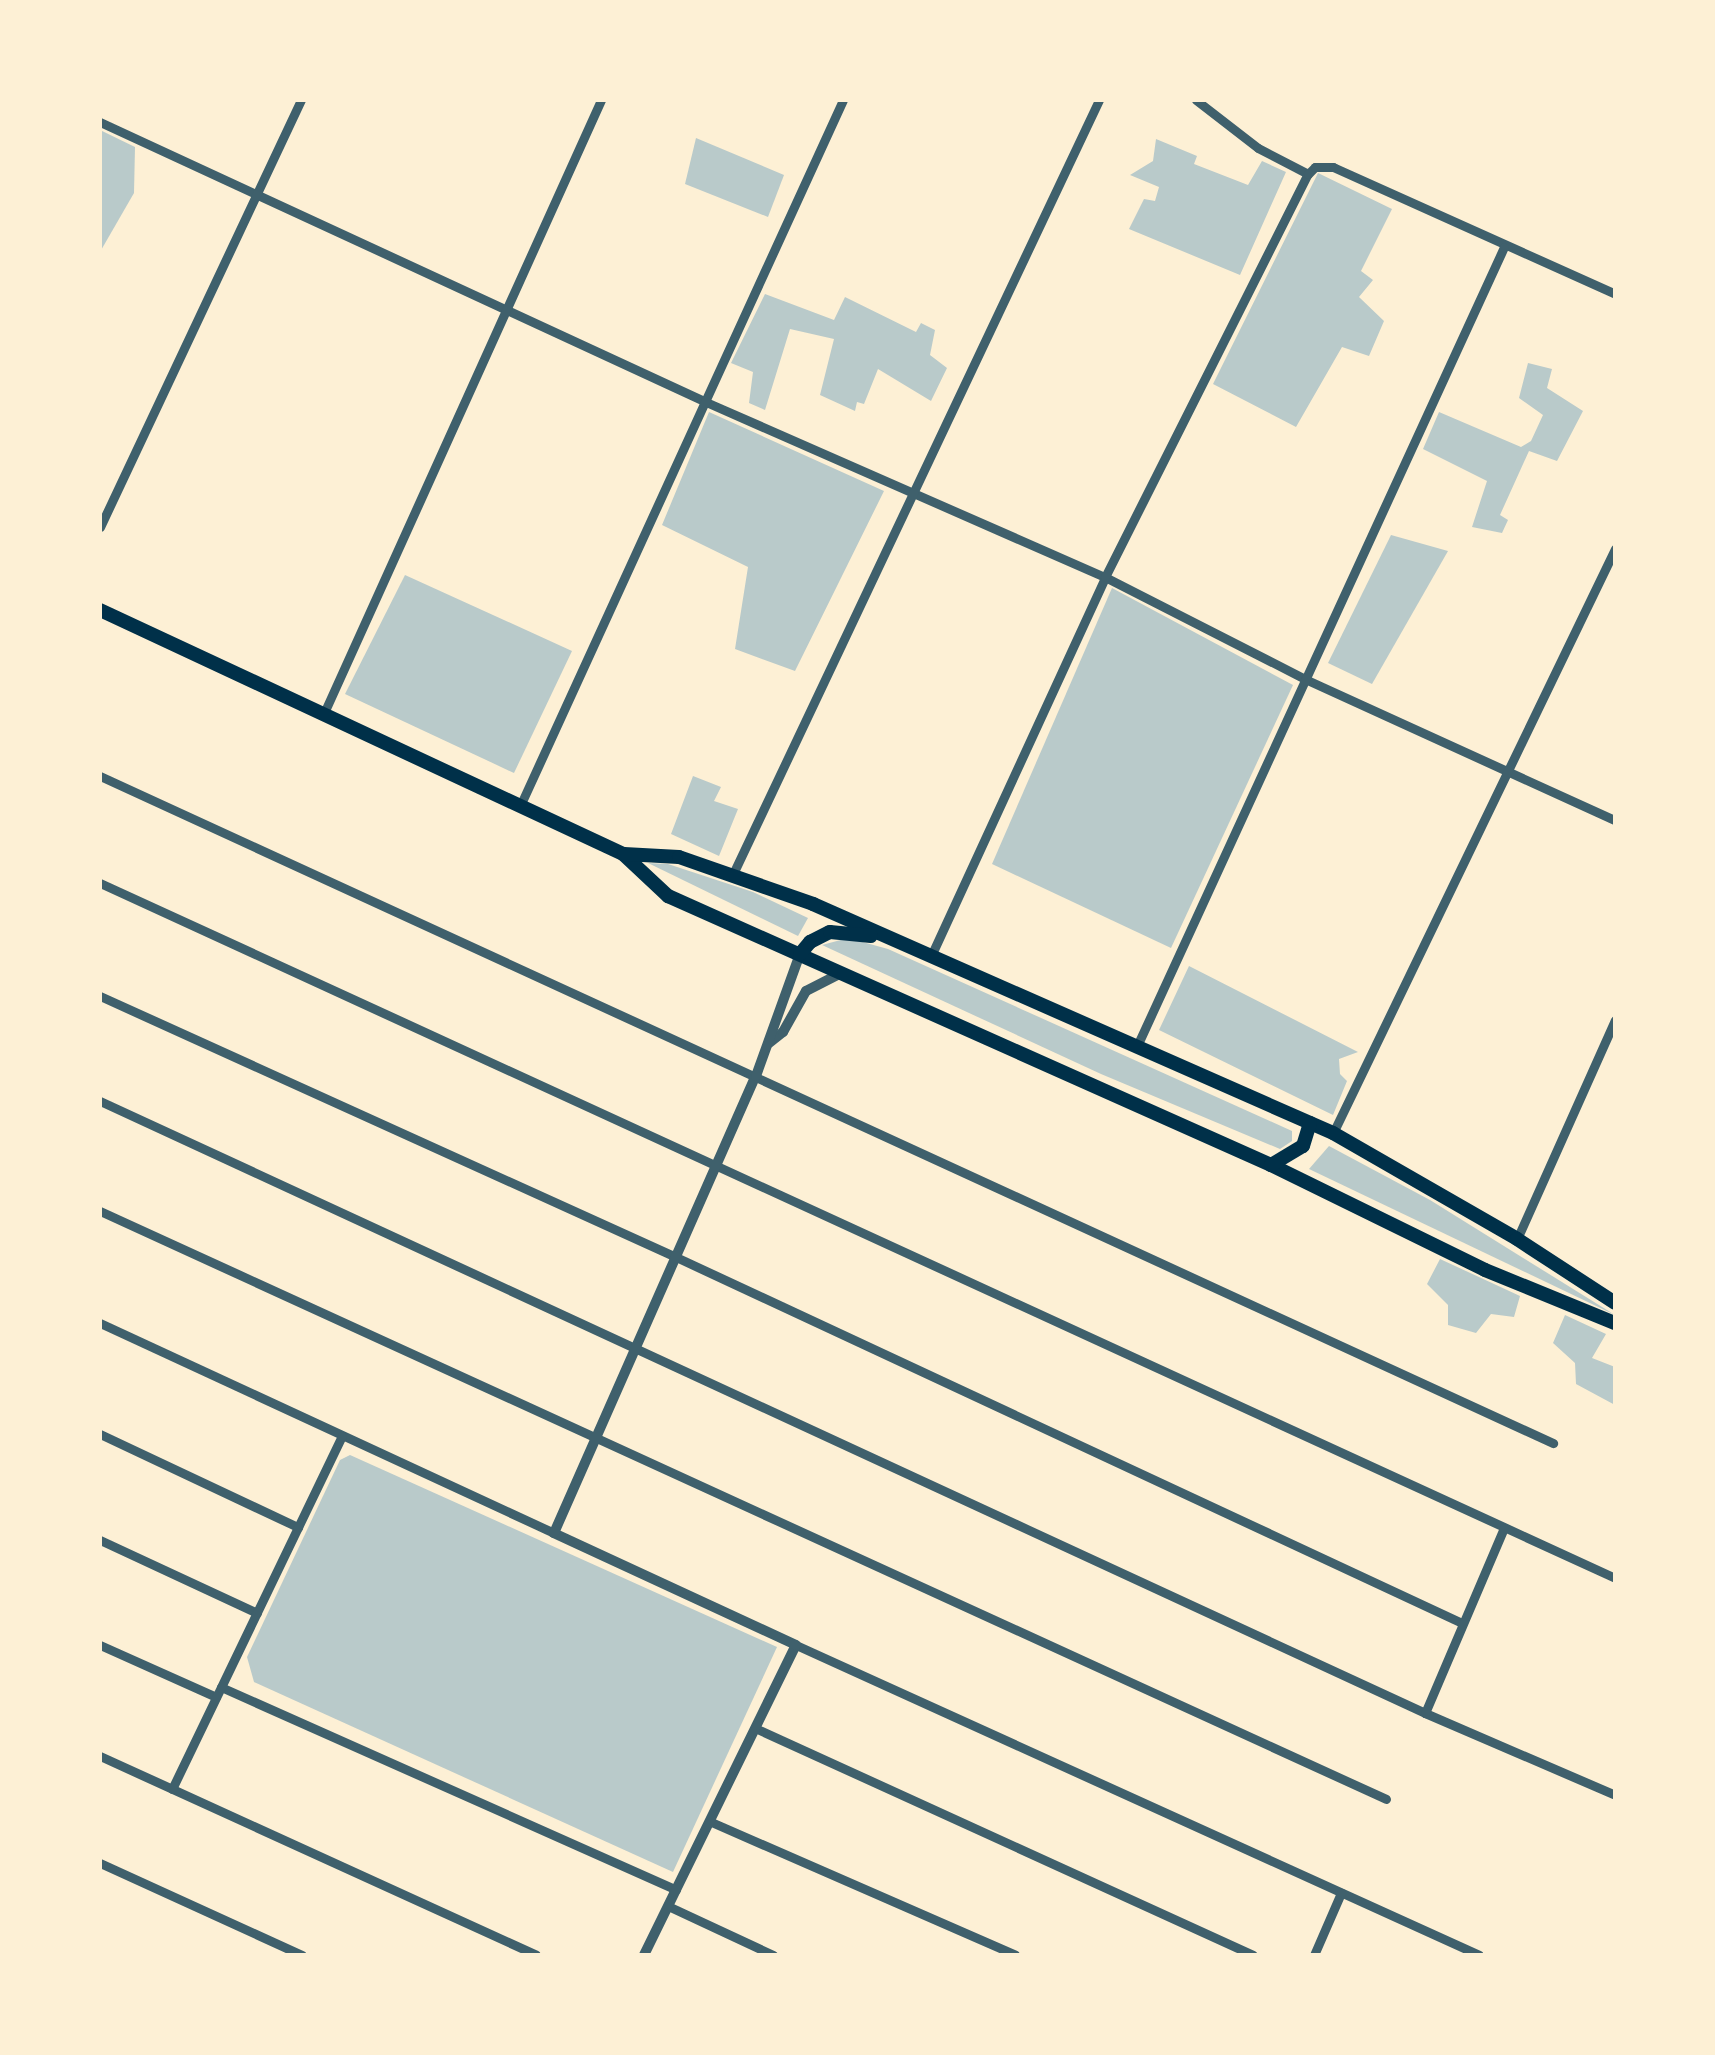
<!DOCTYPE html>
<style>
body{margin:0}
#map{position:relative;width:1715px;height:2055px;overflow:hidden;background:#fdf0d5;font-family:"Asap Condensed",sans-serif}
div>[style]{position:absolute}
[style*='--x']{left:calc(var(--x)*1px);top:calc(var(--y)*1px);width:calc(var(--w)*1px);rotate:calc(var(--a)*1deg)}
.green>*{inset:0;background:#b9caca}
.minor>*{height:9px;margin:-4.5px;padding:0 4.5px;transform-origin:4.5px;border-radius:4.5px;background:#3f606c}
.tertiary>*{height:10px;margin:-5px;padding:0 5px;transform-origin:5px;border-radius:5px;background:#3f606c}
.primary>*{height:14px;margin:-7px;padding:0 7px;transform-origin:7px;border-radius:7px;background:#003049}
span{translate:-50% -50%;white-space:nowrap;text-align:center;line-height:1.15;-webkit-text-stroke:8px #fdf0d5;paint-order:stroke}
.frame{position:absolute;inset:0;border:102px solid #fdf0d5;pointer-events:none}
</style>
<div id="map">
<div class="green">
<div style="clip-path:polygon(100px 130px,135px 147px,134px 193px,100px 252px)"></div>
<div style="clip-path:polygon(696px 138px,784px 175px,768px 217px,685px 184px)"></div>
<div style="clip-path:polygon(1156px 139px,1197px 156px,1194px 164px,1248px 185px,1262px 161px,1286px 172px,1240px 275px,1129px 229px,1144px 199px,1155px 201px,1159px 187px,1130px 175px,1153px 161px)"></div>
<div style="clip-path:polygon(1318px 173px,1392px 209px,1361px 271px,1373px 280px,1359px 297px,1384px 321px,1369px 356px,1342px 347px,1296px 427px,1213px 384px)"></div>
<div style="clip-path:polygon(765px 294px,834px 320px,845px 297px,916px 332px,921px 323px,935px 330px,930px 355px,947px 368px,931px 401px,878px 369px,864px 404px,857px 402px,855px 411px,820px 395px,834px 339px,790px 329px,765px 410px,749px 403px,753px 372px,731px 363px)"></div>
<div style="clip-path:polygon(1528px 363px,1552px 369px,1547px 388px,1583px 411px,1557px 461px,1529px 451px,1500px 515px,1508px 520px,1502px 533px,1472px 527px,1487px 481px,1423px 449px,1439px 412px,1521px 447px,1531px 441px,1543px 415px,1519px 398px)"></div>
<div style="clip-path:polygon(709px 412px,884px 491px,795px 671px,735px 649px,748px 567px,662px 525px)"></div>
<div style="clip-path:polygon(1391px 535px,1448px 551px,1372px 684px,1328px 663px)"></div>
<div style="clip-path:polygon(405px 575px,572px 651px,514px 773px,345px 694px)"></div>
<div style="clip-path:polygon(1112px 588px,1293px 685px,1171px 948px,992px 864px)"></div>
<div style="clip-path:polygon(693px 776px,721px 787px,714px 801px,738px 809px,719px 856px,671px 834px)"></div>
<div style="clip-path:polygon(648px 863px,668px 864px,753px 892px,808px 918px,798px 936px)"></div>
<div style="clip-path:polygon(848px 938px,888px 949px,1292px 1131px,1292px 1141px,1280px 1149px,1101px 1074px,822px 945px)"></div>
<div style="clip-path:polygon(1189px 966px,1358px 1052px,1339px 1059px,1340px 1074px,1347px 1081px,1333px 1115px,1159px 1030px)"></div>
<div style="clip-path:polygon(1329px 1146px,1430px 1200px,1615px 1315px,1309px 1169px)"></div>
<div style="clip-path:polygon(1440px 1259px,1520px 1296px,1514px 1317px,1491px 1314px,1476px 1333px,1448px 1325px,1448px 1305px,1427px 1284px)"></div>
<div style="clip-path:polygon(1565px 1315px,1606px 1334px,1592px 1358px,1615px 1367px,1615px 1405px,1576px 1384px,1575px 1363px,1553px 1343px)"></div>
<div style="clip-path:polygon(350px 1455px,777px 1647px,673px 1872px,254px 1682px,247px 1657px,340px 1460px)"></div>
</div>
<div class="minor">
<div style="--x:1196;--y:100;--w:78;--a:37.7"></div>
<div style="--x:1258;--y:148;--w:56;--a:27.5"></div>
<div style="--x:100;--y:122;--w:668;--a:24.8"></div>
<div style="--x:706;--y:402;--w:436;--a:23.7"></div>
<div style="--x:1105;--y:577;--w:225;--a:27"></div>
<div style="--x:1305;--y:679;--w:341;--a:24.5"></div>
<div style="--x:100;--y:527;--w:472;--a:-64.8"></div>
<div style="--x:324;--y:713;--w:673;--a:-65.68"></div>
<div style="--x:100;--y:776;--w:1599;--a:24.66"></div>
<div style="--x:520;--y:806;--w:776;--a:-65.42"></div>
<div style="--x:732;--y:876;--w:858;--a:-64.69"></div>
<div style="--x:100;--y:883;--w:1667;--a:24.64"></div>
<div style="--x:931;--y:956;--w:417;--a:-65.3"></div>
<div style="--x:1105;--y:577;--w:451;--a:-63.3"></div>
<div style="--x:1308;--y:174;--w:10;--a:-45"></div>
<div style="--x:1315;--y:167;--w:18;--a:0"></div>
<div style="--x:1333;--y:167;--w:309;--a:24.2"></div>
<div style="--x:100;--y:996;--w:632;--a:24.38"></div>
<div style="--x:676;--y:1257;--w:867;--a:24.97"></div>
<div style="--x:1137;--y:1046;--w:879;--a:-65.33"></div>
<div style="--x:100;--y:1101;--w:1460;--a:24.79"></div>
<div style="--x:1425;--y:1713;--w:207;--a:23.3"></div>
<div style="--x:1333;--y:1133;--w:649;--a:-64.23"></div>
<div style="--x:100;--y:1211;--w:1414;--a:24.57"></div>
<div style="--x:1517;--y:1239;--w:240;--a:-65.9"></div>
<div style="--x:100;--y:1323;--w:500;--a:24.82"></div>
<div style="--x:100;--y:1434;--w:219;--a:25.2"></div>
<div style="--x:100;--y:1540;--w:173;--a:24.9"></div>
<div style="--x:100;--y:1645;--w:127;--a:24.1"></div>
<div style="--x:796;--y:1645;--w:750;--a:24.41"></div>
<div style="--x:221;--y:1687;--w:498;--a:24"></div>
<div style="--x:1425;--y:1713;--w:201;--a:-66.9"></div>
<div style="--x:755;--y:1728;--w:547;--a:24.5"></div>
<div style="--x:100;--y:1756;--w:479;--a:24.5"></div>
<div style="--x:172;--y:1789;--w:392;--a:-64.3"></div>
<div style="--x:709;--y:1821;--w:334;--a:23.6"></div>
<div style="--x:100;--y:1863;--w:222;--a:24.5"></div>
<div style="--x:668;--y:1906;--w:116;--a:25"></div>
<div style="--x:1314;--y:1955;--w:68;--a:-66.5"></div>
</div>
<div class="tertiary">
<div style="--x:769;--y:1043;--w:18;--a:-38"></div>
<div style="--x:783;--y:1032;--w:47;--a:-60.7"></div>
<div style="--x:806;--y:991;--w:39;--a:-27"></div>
<div style="--x:644;--y:1955;--w:345;--a:-63.9"></div>
<div style="--x:796;--y:1645;--w:267;--a:-155.2"></div>
<div style="--x:554;--y:1533;--w:500;--a:-66.2"></div>
<div style="--x:756;--y:1076;--w:130;--a:-70.2"></div>
</div>
<div class="primary">
<div style="--x:100;--y:610;--w:577;--a:25.01"></div>
<div style="--x:623;--y:854;--w:62;--a:43"></div>
<div style="--x:668;--y:896;--w:660;--a:24.04"></div>
<div style="--x:1271;--y:1165;--w:238;--a:26.1"></div>
<div style="--x:1485;--y:1270;--w:140;--a:22.2"></div>
<div style="--x:624;--y:854;--w:55;--a:3.1"></div>
<div style="--x:679;--y:857;--w:142;--a:19.3"></div>
<div style="--x:813;--y:904;--w:568;--a:23.77"></div>
<div style="--x:1333;--y:1133;--w:212;--a:29.9"></div>
<div style="--x:1517;--y:1239;--w:117;--a:33.1"></div>
<div style="--x:800;--y:954;--w:16;--a:-50"></div>
<div style="--x:810;--y:942;--w:22;--a:-27"></div>
<div style="--x:830;--y:932;--w:41;--a:5.6"></div>
<div style="--x:1271;--y:1165;--w:37;--a:-31"></div>
<div style="--x:1303;--y:1146;--w:24;--a:-73"></div>
</div>
<div class="frame"></div>
</div>
